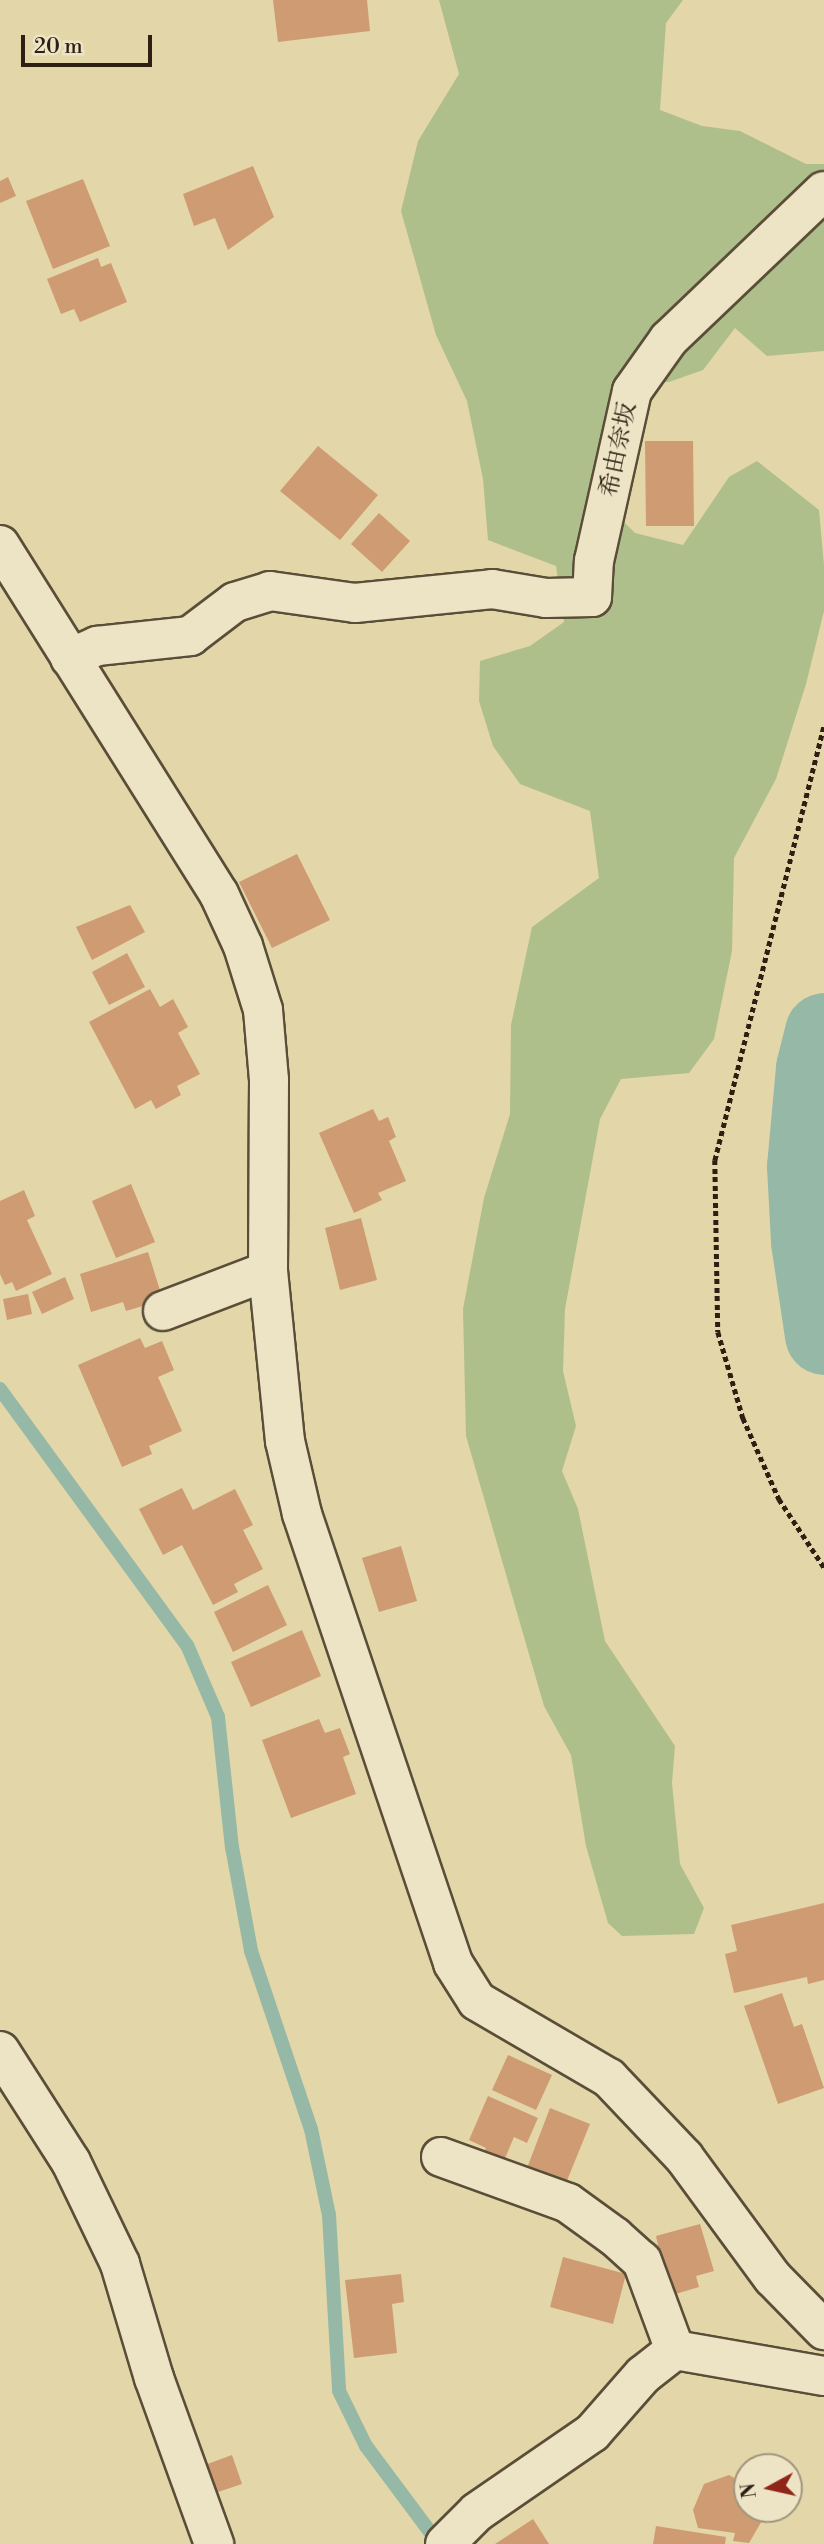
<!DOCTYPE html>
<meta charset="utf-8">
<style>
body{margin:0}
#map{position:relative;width:824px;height:2544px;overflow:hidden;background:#e3d6a8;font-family:"Libre Bodoni","Noto Serif JP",serif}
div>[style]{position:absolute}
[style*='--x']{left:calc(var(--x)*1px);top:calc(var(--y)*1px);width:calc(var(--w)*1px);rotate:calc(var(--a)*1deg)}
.green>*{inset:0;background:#afbf8b}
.stream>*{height:14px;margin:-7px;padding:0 7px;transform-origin:7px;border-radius:7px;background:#95b9a6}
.river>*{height:79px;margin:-39.5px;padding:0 39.5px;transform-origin:39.5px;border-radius:39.5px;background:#95b9a6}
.building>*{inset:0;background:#cf9b73}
.path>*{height:4.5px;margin-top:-2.25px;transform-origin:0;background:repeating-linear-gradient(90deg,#2d2013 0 5px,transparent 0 8.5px)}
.roads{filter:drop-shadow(2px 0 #5a4e38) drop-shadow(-2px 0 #5a4e38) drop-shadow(0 2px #5a4e38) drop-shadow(0 -2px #5a4e38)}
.minor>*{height:38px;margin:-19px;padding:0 19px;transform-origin:19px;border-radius:19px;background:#ede4c6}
span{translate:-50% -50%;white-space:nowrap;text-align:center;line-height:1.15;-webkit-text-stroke:5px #ede4c6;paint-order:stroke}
.street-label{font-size:24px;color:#2d2013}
.north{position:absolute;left:733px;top:2453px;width:70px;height:70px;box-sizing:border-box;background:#ede4c6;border:2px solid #a0967e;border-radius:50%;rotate:262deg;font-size:19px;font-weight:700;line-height:28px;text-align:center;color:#2d2013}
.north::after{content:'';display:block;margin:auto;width:24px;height:32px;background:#8f2418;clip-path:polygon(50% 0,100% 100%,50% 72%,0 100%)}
.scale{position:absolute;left:21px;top:35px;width:131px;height:32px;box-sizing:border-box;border:4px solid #2d2013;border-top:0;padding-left:9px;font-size:21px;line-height:24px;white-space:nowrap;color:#2d2013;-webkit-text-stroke:5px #ede4c6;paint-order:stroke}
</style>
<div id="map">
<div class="green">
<div style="clip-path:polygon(439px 0,683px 0,666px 23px,660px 110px,702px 126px,740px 131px,806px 164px,824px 164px,824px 351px,767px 356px,735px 328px,703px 370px,669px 382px,620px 381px,593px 491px,635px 533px,683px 545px,729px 477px,757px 461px,819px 510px,824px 565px,824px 611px,806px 684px,776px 779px,734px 858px,732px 951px,714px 1039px,689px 1073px,621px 1079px,600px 1119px,565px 1309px,563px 1371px,576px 1426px,562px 1471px,578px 1509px,605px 1641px,675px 1746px,672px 1783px,680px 1864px,704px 1908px,694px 1934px,622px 1936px,608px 1923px,586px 1846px,571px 1755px,544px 1706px,466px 1436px,463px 1309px,484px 1198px,510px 1114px,511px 1025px,532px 927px,599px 878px,590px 811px,520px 784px,493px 746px,479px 701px,480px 661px,530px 646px,564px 622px,556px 566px,488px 540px,483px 479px,467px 401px,436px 335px,401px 211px,418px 141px,459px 74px)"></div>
</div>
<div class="stream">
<div style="--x:0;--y:1389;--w:317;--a:53.9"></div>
<div style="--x:187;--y:1645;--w:78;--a:66.7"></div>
<div style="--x:218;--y:1717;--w:131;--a:83.9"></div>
<div style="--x:232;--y:1847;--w:106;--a:79.6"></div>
<div style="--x:251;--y:1951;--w:188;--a:71.4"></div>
<div style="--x:311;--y:2129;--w:88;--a:78.2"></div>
<div style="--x:329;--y:2215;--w:176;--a:86.7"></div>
<div style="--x:339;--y:2391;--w:61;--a:63.9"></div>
<div style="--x:366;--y:2446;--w:107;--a:53.3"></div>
</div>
<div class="river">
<div style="--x:824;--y:1032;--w:37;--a:104"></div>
<div style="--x:815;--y:1068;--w:98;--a:95.2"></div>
<div style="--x:806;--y:1166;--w:75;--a:86.9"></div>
<div style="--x:810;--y:1241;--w:95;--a:81.5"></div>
</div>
<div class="building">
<div style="clip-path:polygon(273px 0,367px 0,370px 31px,278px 42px)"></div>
<div style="clip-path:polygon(253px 166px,274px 217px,228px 250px,215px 218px,194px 226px,183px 194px)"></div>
<div style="clip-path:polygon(8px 177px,16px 196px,0 203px,0 181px)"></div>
<div style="clip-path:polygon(83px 179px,110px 246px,53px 269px,26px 201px)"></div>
<div style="clip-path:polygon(98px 258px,101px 267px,111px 263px,127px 302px,80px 322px,74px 309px,61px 314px,47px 279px)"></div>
<div style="clip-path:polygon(645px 441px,693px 441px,694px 526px,646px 526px)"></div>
<div style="clip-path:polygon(318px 446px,378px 495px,340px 540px,280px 491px)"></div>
<div style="clip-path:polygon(379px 513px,410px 541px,382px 572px,351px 544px)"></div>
<div style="clip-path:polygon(297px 854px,330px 920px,272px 948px,239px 882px)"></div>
<div style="clip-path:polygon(130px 905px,145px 932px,92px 960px,76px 927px)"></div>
<div style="clip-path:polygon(127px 953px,145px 987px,109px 1005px,92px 972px)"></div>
<div style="clip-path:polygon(150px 989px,160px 1007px,173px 999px,188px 1027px,178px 1033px,200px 1074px,177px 1086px,181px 1095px,156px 1109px,151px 1100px,135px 1109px,89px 1022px)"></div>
<div style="clip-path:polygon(373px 1109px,379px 1121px,388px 1117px,396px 1137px,389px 1141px,406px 1181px,378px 1193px,382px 1200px,354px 1213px,319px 1133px)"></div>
<div style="clip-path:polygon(131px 1184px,155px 1242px,116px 1258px,92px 1201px)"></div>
<div style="clip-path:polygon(24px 1190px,35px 1216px,27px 1220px,52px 1274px,16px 1291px,12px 1282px,5px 1285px,0 1274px,0 1201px)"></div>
<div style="clip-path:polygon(361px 1218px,377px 1280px,340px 1290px,325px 1228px)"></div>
<div style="clip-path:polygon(148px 1252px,163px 1300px,126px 1311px,123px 1302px,91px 1312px,80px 1274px)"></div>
<div style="clip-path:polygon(65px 1277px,74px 1299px,42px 1314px,32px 1292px)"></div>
<div style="clip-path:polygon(28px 1294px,32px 1314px,7px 1320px,3px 1299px)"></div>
<div style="clip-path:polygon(140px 1338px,145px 1348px,162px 1341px,174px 1370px,158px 1377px,182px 1431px,149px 1446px,152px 1454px,122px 1467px,78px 1365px)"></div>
<div style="clip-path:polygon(182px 1488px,193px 1510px,235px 1489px,253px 1525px,243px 1530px,263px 1569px,234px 1584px,238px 1592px,213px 1605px,182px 1545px,163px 1555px,139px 1509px)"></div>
<div style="clip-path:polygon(401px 1546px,417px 1601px,379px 1612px,362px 1558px)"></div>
<div style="clip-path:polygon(268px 1585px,287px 1625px,233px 1652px,214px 1612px)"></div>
<div style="clip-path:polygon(302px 1630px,321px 1676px,251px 1707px,231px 1662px)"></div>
<div style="clip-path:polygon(319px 1719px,325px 1733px,340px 1728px,350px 1754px,343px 1757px,356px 1794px,291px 1818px,262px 1740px)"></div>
<div style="clip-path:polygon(824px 1903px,824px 1980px,808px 1984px,807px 1977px,734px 1993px,725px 1954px,737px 1951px,731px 1925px)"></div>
<div style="clip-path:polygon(782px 1993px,794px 2027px,802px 2024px,824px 2088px,778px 2104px,744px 2006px)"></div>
<div style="clip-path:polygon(508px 2055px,552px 2075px,536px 2110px,492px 2090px)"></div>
<div style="clip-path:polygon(488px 2096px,538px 2118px,527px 2143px,514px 2137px,503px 2163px,483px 2154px,486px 2148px,469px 2140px)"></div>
<div style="clip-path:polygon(550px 2108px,590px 2124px,566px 2183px,527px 2168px)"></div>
<div style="clip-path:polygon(700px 2224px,714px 2271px,696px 2276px,699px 2287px,669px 2296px,656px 2236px)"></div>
<div style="clip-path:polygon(563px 2257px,626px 2274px,613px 2324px,550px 2307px)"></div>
<div style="clip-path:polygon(401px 2274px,404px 2302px,392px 2304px,397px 2353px,354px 2358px,345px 2280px)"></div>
<div style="clip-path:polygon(232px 2455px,242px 2484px,212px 2494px,202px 2466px)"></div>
<div style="clip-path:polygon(729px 2475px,747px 2485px,747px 2509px,760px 2509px,763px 2519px,749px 2543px,733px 2541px,735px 2533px,698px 2528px,693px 2510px,704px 2484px)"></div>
<div style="clip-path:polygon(533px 2519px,549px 2544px,495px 2544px)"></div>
<div style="clip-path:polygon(656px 2526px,726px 2537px,725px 2544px,653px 2544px)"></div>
</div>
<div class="path">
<div style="--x:824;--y:727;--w:447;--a:104.1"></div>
<div style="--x:715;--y:1160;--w:172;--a:89"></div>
<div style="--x:718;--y:1332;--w:90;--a:73.8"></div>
<div style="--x:743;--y:1418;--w:89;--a:66"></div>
<div style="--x:779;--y:1499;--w:82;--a:56.5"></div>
</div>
<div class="roads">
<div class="minor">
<div style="--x:0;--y:545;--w:412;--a:57.9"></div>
<div style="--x:219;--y:894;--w:57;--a:65.2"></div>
<div style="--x:243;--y:946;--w:67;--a:72.6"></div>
<div style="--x:263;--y:1010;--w:70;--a:85.1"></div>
<div style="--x:269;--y:1080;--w:191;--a:90.3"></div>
<div style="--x:268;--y:1271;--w:171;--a:84.3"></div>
<div style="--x:285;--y:1441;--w:75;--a:76.9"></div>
<div style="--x:302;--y:1514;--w:474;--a:71.4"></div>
<div style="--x:453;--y:1963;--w:45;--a:57.7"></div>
<div style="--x:477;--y:2001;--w:153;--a:30.3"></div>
<div style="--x:609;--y:2078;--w:109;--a:46.5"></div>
<div style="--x:684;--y:2157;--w:150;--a:53.7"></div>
<div style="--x:773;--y:2278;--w:73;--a:45.6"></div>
<div style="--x:70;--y:658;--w:30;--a:-24"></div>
<div style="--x:97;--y:646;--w:94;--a:-6.1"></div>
<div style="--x:190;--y:636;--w:56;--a:-37.1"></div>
<div style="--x:235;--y:602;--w:37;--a:-17"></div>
<div style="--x:270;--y:591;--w:86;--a:8"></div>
<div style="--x:355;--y:603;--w:138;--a:-5.8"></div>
<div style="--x:492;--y:589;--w:55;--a:9.5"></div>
<div style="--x:546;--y:598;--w:46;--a:-1.2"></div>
<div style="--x:592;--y:597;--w:36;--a:-87"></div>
<div style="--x:594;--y:561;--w:174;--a:-77.4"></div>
<div style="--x:632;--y:391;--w:64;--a:-54.6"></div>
<div style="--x:669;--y:339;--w:214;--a:-43.7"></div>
<div style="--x:163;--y:1311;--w:112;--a:-20.9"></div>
<div style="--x:0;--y:2051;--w:132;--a:57.4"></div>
<div style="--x:71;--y:2162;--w:113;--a:64.3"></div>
<div style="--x:120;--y:2264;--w:119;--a:73.4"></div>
<div style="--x:154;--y:2378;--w:177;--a:70.1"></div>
<div style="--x:441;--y:2157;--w:135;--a:19.9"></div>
<div style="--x:568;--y:2203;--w:58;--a:35.9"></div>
<div style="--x:615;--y:2237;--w:36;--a:42"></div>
<div style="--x:642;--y:2261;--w:95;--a:69.7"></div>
<div style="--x:445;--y:2544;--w:45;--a:-45"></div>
<div style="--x:477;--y:2512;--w:140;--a:-34.5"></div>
<div style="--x:592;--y:2433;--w:77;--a:-48.7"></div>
<div style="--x:643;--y:2375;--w:41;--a:-38"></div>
<div style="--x:675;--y:2350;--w:151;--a:9.9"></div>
</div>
</div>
<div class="street-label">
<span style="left:619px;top:450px;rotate:-78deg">希由奈坂</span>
</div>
<div class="north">N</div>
<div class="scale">20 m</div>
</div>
